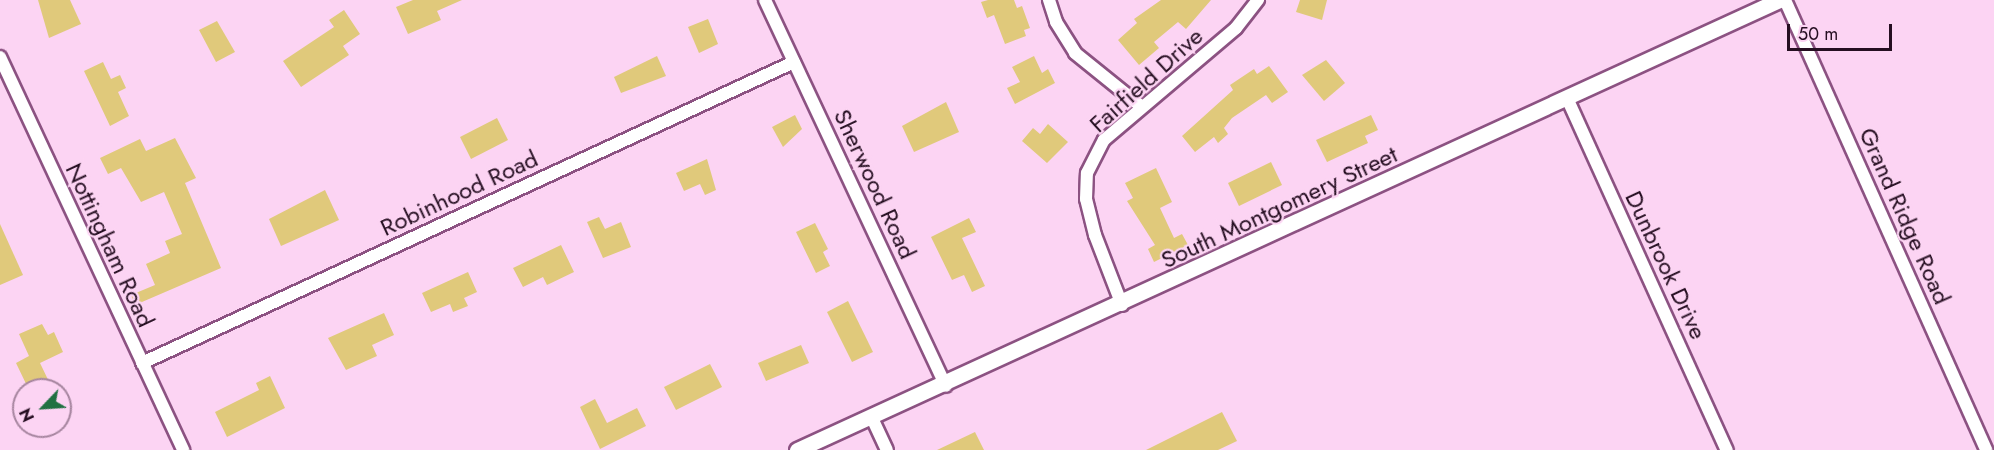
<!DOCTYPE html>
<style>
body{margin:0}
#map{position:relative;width:1994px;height:450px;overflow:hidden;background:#fcd4f3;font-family:Jost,sans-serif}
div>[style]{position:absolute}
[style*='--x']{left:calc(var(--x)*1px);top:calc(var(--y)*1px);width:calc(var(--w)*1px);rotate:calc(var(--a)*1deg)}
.building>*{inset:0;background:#e0c97b}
.roads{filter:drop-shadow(2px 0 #8c5282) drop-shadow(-2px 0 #8c5282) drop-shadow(0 2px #8c5282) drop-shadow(0 -2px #8c5282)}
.minor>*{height:12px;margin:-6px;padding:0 6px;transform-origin:6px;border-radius:6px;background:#fff}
.tertiary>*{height:15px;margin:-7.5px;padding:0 7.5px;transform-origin:7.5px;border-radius:7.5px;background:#fff}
span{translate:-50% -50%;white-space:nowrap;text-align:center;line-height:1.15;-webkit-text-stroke:4.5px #fcd4f3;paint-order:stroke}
.street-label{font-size:24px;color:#250e21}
.north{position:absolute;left:12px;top:378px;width:60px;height:60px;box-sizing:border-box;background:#fcd4f3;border:2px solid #a6859f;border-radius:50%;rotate:245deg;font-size:16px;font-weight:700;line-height:24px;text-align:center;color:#250e21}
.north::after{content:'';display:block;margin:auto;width:21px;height:27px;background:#207142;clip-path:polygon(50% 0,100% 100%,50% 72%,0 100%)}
.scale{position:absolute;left:1787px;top:24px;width:105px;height:27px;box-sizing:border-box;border:3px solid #250e21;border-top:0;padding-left:8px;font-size:18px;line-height:21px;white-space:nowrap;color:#250e21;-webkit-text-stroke:4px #fcd4f3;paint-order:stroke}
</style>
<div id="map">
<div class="building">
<div style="clip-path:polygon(38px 0,70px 0,81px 24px,49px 38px)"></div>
<div style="clip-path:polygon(413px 0,462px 0,437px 11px,441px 20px,408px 34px,396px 7px)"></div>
<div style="clip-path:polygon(988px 0,1014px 0,1017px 8px,1022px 6px,1030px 28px,1024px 30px,1026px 36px,1005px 44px,994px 15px,987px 18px,981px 2px)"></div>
<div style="clip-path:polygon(1161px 0,1211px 0,1186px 29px,1178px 22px,1154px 42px,1159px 48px,1139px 65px,1118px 40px,1137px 23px,1134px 19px)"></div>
<div style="clip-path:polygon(1300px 0,1327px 0,1322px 20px,1296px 12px)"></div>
<div style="clip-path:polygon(344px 10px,360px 34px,343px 46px,349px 55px,301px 87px,283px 61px,334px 27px,329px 20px)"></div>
<div style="clip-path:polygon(708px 19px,718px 44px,699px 53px,688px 27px)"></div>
<div style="clip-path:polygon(217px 21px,235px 52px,216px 62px,199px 30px)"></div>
<div style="clip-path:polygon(657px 56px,666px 76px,621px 93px,614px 77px)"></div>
<div style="clip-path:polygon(1034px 56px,1042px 73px,1048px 69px,1055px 83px,1015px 104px,1007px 88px,1020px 82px,1012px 67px)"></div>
<div style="clip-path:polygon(1326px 60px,1345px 83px,1324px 101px,1302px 75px)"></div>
<div style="clip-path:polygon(103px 62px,111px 79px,120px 75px,126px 88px,118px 92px,129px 116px,110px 126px,84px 71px)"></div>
<div style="clip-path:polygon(1269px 66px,1288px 92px,1272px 103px,1266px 95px,1232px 118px,1224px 128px,1228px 134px,1218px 143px,1214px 137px,1195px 152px,1182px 136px,1233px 90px,1230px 85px,1254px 69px,1257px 74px)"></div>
<div style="clip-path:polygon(946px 102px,959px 132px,914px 152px,902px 126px)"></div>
<div style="clip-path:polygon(795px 115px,802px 129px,783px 147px,772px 127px)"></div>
<div style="clip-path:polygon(1371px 115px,1378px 130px,1365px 136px,1368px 143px,1327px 162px,1316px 140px)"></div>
<div style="clip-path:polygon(497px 118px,508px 140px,471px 159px,460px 137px)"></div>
<div style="clip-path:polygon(1048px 124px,1068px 142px,1047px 163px,1022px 141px,1033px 128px,1040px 134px)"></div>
<div style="clip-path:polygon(175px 138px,196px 178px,185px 183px,221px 268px,135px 305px,131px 295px,155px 285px,146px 264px,170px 253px,165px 241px,182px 234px,164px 192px,141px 202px,121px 168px,108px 174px,100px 158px,140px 139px,146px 151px)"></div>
<div style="clip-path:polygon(707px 159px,716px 190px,705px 195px,700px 184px,684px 191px,676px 173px)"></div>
<div style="clip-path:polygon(1271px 162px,1282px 185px,1239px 206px,1228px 183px)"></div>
<div style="clip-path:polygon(1156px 168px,1172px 202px,1160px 208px,1174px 238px,1182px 234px,1188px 245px,1154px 262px,1148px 249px,1155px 245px,1127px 201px,1133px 198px,1125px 183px)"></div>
<div style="clip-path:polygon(325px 190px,339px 220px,281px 246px,269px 219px)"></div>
<div style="clip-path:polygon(599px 217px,605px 229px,621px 222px,631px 247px,603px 258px,587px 222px)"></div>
<div style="clip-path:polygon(969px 218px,976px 232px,962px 238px,985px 286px,972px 292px,964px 275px,952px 280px,931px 237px)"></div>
<div style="clip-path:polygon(815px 223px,828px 249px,823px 252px,830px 266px,816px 273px,796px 232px)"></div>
<div style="clip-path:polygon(0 224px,23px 275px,0 285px)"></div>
<div style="clip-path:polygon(561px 245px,574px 272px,547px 285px,543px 277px,523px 287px,513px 268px)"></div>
<div style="clip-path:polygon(468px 272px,477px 292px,464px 298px,468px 306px,453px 312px,450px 304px,431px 312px,422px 293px)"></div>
<div style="clip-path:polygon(848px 301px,873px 352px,852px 362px,827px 312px)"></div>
<div style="clip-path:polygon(384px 313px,394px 335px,372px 345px,377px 356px,346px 370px,328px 338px)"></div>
<div style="clip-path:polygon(42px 324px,48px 335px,54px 332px,63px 352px,40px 363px,53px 390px,29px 390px,16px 363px,29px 356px,19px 334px)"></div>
<div style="clip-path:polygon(801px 345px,809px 363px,766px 381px,758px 363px)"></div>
<div style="clip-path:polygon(710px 364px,722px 387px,676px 410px,664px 387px)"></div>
<div style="clip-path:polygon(270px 376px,285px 408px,227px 437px,215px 412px,259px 390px,256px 383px)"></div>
<div style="clip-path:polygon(595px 399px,607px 423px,637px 408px,646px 426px,600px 449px,580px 407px)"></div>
<div style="clip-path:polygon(1222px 412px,1237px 441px,1218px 450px,1146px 450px)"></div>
<div style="clip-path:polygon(975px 432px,984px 450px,937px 450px)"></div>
</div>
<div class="roads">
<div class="minor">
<div style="--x:765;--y:0;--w:426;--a:64.9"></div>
<div style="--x:1049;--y:0;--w:23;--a:72"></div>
<div style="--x:1056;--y:22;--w:36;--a:58"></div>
<div style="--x:1075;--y:53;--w:86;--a:38.9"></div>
<div style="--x:1785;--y:0;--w:493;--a:65.9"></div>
<div style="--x:0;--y:57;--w:434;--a:65"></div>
<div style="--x:1567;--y:98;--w:387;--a:65.6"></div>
<div style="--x:1122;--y:305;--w:75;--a:-111.1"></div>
<div style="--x:1095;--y:235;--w:37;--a:-104"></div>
<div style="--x:1086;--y:199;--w:26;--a:-88"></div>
<div style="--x:1087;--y:173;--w:37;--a:-63"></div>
<div style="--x:1104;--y:140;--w:173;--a:-40.3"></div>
<div style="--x:1236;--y:28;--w:36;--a:-52"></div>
<div style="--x:142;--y:363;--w:718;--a:-24.78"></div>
<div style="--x:872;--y:418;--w:35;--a:65"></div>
</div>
<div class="tertiary">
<div style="--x:797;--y:450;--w:1080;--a:-24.62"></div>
</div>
</div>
<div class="street-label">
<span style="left:1146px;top:80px;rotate:-42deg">Fairfield Drive</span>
<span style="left:875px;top:184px;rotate:65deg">Sherwood Road</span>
<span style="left:459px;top:193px;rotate:-25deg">Robinhood Road</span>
<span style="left:1279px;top:207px;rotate:-25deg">South Montgomery Street</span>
<span style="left:1905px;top:216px;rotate:66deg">Grand Ridge Road</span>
<span style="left:110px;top:245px;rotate:65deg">Nottingham Road</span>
<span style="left:1666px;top:265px;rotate:65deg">Dunbrook Drive</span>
</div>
<div class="north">N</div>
<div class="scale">50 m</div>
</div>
